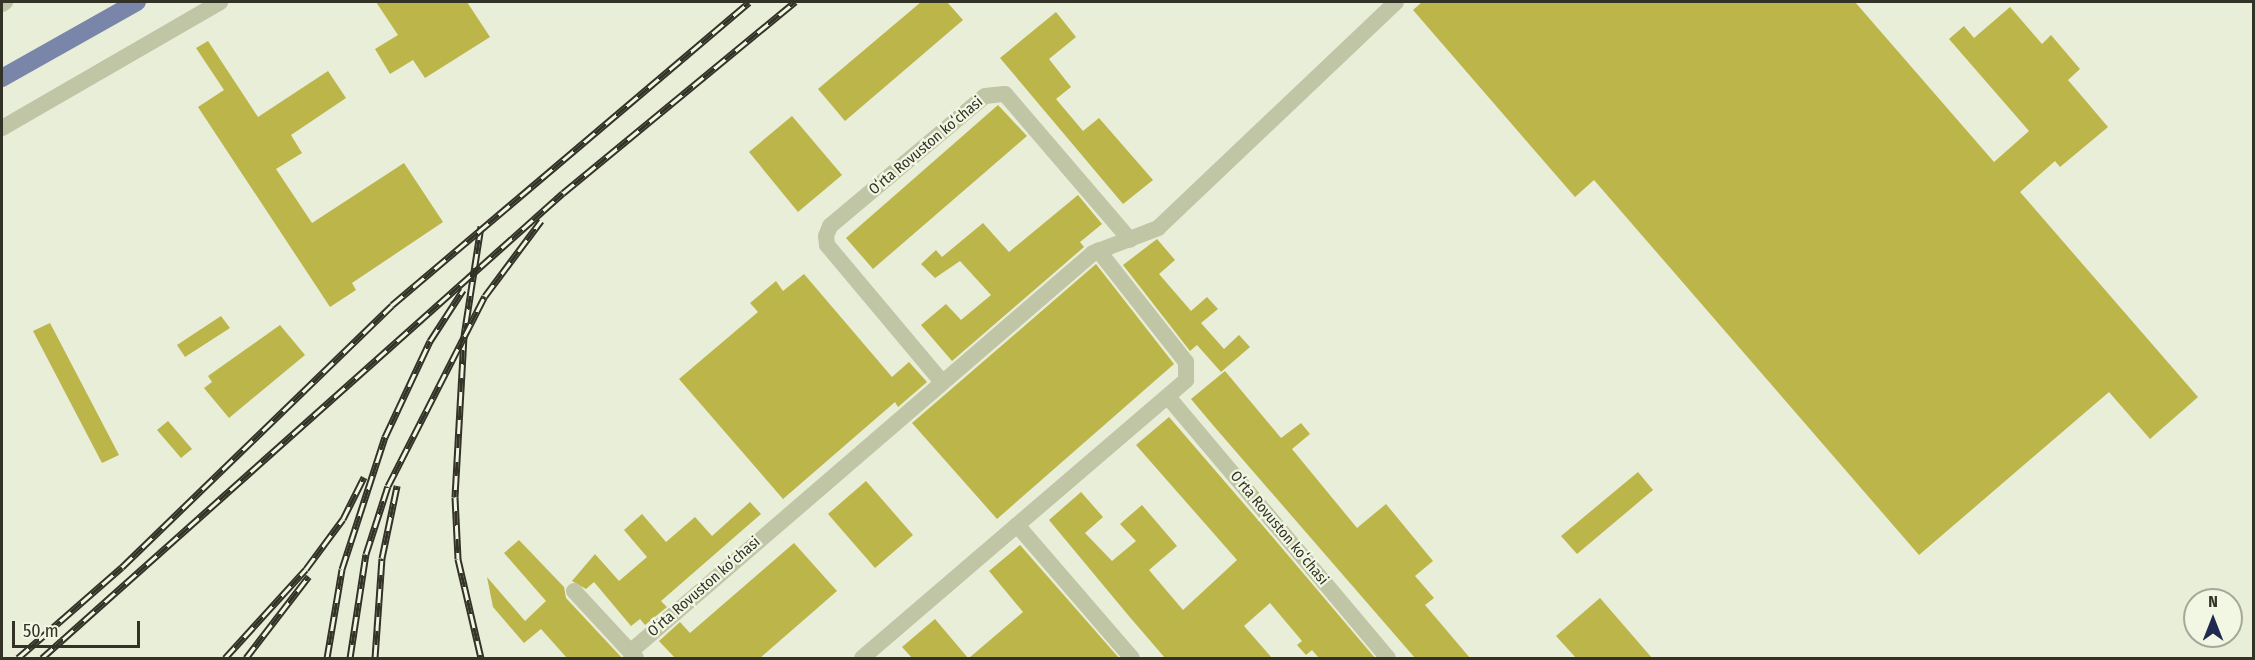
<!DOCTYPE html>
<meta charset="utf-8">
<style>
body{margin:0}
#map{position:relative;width:2255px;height:660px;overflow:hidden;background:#e9eed8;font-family:"Fira Sans Condensed",sans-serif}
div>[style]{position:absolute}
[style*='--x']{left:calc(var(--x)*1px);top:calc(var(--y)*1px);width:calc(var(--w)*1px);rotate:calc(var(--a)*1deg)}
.canal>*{height:18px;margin:-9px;padding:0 9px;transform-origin:9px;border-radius:9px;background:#7a86a9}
.building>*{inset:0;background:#bcb549}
.street>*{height:16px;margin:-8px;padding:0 8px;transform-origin:8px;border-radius:8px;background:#c0c5a5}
.rail>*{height:7px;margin-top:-3.5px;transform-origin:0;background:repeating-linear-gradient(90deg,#f2f7e4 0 14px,#323226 0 28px);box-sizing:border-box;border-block:2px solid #323226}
span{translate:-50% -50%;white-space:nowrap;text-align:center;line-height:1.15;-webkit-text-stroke:4.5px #f2f7e4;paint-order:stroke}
.street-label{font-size:15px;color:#323226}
.frame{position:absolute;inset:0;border:3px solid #323226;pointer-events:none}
.north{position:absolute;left:2183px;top:588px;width:60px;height:60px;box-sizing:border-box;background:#f2f7e4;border:2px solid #a5a898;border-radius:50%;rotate:0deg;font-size:16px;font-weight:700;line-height:24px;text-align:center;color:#323226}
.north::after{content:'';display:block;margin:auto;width:21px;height:27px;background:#1f2a50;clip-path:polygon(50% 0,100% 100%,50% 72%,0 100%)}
.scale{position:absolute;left:12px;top:621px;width:128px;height:27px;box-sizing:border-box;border:3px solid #323226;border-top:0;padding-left:8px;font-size:18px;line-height:21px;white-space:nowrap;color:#323226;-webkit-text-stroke:4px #f2f7e4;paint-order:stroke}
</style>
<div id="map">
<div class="canal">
<div style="--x:2;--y:78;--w:155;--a:-29.4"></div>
</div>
<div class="building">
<div style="clip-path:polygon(376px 2px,467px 2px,490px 37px,425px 78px,413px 60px,390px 74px,375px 49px,398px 35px)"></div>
<div style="clip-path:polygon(921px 2px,947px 2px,963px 20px,845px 121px,818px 89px)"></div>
<div style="clip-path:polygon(1422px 2px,1855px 2px,1994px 162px,2029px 131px,1949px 39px,1964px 26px,1974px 38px,2010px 7px,2042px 44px,2051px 35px,2080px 69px,2068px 80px,2108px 127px,2060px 167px,2055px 161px,2020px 192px,2198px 397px,2150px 439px,2109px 392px,1919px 555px,1594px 180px,1575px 197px,1413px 10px)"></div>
<div style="clip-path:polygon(1056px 12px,1076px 37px,1049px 59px,1071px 87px,1056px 99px,1083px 131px,1099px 118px,1153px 180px,1123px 204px,1000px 58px)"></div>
<div style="clip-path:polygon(208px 41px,258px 117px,328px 71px,346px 98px,291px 135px,302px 153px,276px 169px,312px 223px,404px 163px,443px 222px,352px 283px,356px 290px,330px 307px,198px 107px,224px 90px,196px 48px)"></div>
<div style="clip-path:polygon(998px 105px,1027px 136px,873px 269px,846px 238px)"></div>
<div style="clip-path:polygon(792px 116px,842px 175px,798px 212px,749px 152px)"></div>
<div style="clip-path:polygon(1078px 195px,1102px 224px,1080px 242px,1084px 247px,952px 361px,921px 325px,946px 304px,961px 320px,991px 295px,960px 261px,935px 278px,921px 264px,936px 250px,942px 257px,983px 223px,1009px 252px)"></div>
<div style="clip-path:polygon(1157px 239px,1175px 260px,1159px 274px,1191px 311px,1207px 297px,1218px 309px,1201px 323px,1224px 349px,1239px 335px,1250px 347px,1221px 372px,1197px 345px,1190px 351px,1123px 265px)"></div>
<div style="clip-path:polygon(1096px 264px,1174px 364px,997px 519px,912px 423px)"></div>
<div style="clip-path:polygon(804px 274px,892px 377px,909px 362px,927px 382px,898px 407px,895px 402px,783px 499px,679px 379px,758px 312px,750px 303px,776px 281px,783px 291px)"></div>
<div style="clip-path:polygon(221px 316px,230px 328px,185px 357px,177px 345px)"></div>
<div style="clip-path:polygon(50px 323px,119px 455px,102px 463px,33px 331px)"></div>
<div style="clip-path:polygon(280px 325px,305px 355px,229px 418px,204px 388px,212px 382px,208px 376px)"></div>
<div style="clip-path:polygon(1225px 371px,1281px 438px,1301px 423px,1310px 434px,1292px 449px,1357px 528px,1386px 504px,1433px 561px,1415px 576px,1434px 598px,1425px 605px,1470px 658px,1415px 658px,1212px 424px,1191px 399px)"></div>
<div style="clip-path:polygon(1169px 417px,1264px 527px,1375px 658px,1319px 658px,1312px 650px,1306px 655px,1297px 645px,1302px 641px,1270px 603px,1244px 626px,1272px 658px,1165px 658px,1128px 615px,1049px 520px,1081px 492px,1103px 517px,1085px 533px,1112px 561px,1136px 541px,1120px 524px,1142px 505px,1177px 546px,1149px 570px,1183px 610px,1237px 560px,1136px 445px)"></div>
<div style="clip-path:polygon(168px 421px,192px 449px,181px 458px,157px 430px)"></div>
<div style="clip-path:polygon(1638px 472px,1653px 490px,1577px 554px,1561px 536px)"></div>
<div style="clip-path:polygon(866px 481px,913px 535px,875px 568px,828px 514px)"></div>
<div style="clip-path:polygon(750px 502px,761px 514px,661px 601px,667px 607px,645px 625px,640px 619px,631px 626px,594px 582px,586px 589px,572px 581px,595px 554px,619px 581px,647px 557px,624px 530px,642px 514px,666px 542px,695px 517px,712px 536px)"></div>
<div style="clip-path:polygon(519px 540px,564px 587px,566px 598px,622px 658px,567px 658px,541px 629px,524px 643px,493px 607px,487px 577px,525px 621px,546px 601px,504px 553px)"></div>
<div style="clip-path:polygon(794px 543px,837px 591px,760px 658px,675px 658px,659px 641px,680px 622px,690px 633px)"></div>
<div style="clip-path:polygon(1020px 545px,1119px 658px,969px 658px,1023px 612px,989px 571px)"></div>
<div style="clip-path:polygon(1600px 598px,1652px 658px,1576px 658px,1556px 636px)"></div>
<div style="clip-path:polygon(935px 619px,968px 658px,912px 658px,902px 647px)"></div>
</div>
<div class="street">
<div style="--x:2;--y:4;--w:4;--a:-34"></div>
<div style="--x:2;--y:128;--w:252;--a:-30"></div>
<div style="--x:942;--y:382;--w:179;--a:-130"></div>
<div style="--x:827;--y:245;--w:9;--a:-96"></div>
<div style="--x:826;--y:236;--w:11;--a:-68"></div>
<div style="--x:830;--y:226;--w:202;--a:-40"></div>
<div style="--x:985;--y:96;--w:20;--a:-6"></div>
<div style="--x:1005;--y:94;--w:192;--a:49.4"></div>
<div style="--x:1169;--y:398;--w:340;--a:49.9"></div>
<div style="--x:1017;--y:525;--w:176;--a:49.2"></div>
<div style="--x:574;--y:591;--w:91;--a:47.2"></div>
<div style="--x:630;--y:652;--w:611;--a:-40.75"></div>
<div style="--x:1093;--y:253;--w:70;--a:-21"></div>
<div style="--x:1158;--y:228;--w:328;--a:-43.5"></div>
<div style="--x:862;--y:658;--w:427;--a:-40.6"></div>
<div style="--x:1186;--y:380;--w:18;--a:-90"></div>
<div style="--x:1186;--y:362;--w:142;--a:-128.2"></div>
</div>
<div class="rail">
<div style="--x:481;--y:226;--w:111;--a:98.8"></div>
<div style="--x:464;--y:336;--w:161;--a:93.2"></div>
<div style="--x:455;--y:497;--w:62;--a:87.2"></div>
<div style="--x:458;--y:559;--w:102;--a:76.9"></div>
<div style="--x:18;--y:658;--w:138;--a:-41.2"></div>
<div style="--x:122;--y:567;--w:376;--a:-44.1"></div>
<div style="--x:392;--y:305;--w:468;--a:-40.3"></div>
<div style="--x:42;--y:658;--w:698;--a:-41.75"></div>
<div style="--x:563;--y:193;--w:301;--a:-39.5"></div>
<div style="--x:225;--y:658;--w:120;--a:-47.7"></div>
<div style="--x:306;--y:569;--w:62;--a:-53.5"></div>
<div style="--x:343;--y:519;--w:47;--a:-63.4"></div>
<div style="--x:246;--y:658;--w:103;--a:-52.5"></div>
<div style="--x:327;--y:658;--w:90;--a:-80.4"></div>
<div style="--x:342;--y:569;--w:139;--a:-72"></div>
<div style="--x:385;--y:437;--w:106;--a:-64.9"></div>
<div style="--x:430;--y:341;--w:61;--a:-57.1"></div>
<div style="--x:350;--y:658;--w:105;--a:-81.3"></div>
<div style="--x:366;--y:554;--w:71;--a:-72.1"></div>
<div style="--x:388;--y:486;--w:213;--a:-63"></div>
<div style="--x:485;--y:296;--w:94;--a:-53.3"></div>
<div style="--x:375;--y:658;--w:100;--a:-86"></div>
<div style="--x:382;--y:558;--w:74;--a:-78.2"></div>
</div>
<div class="street-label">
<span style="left:926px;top:146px;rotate:-40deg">Oʻrta Rovuston koʻchasi</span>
<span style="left:1279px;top:528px;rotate:50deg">Oʻrta Rovuston koʻchasi</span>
<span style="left:704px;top:587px;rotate:-41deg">Oʻrta Rovuston koʻchasi</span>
</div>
<div class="frame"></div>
<div class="north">N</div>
<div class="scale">50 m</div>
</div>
